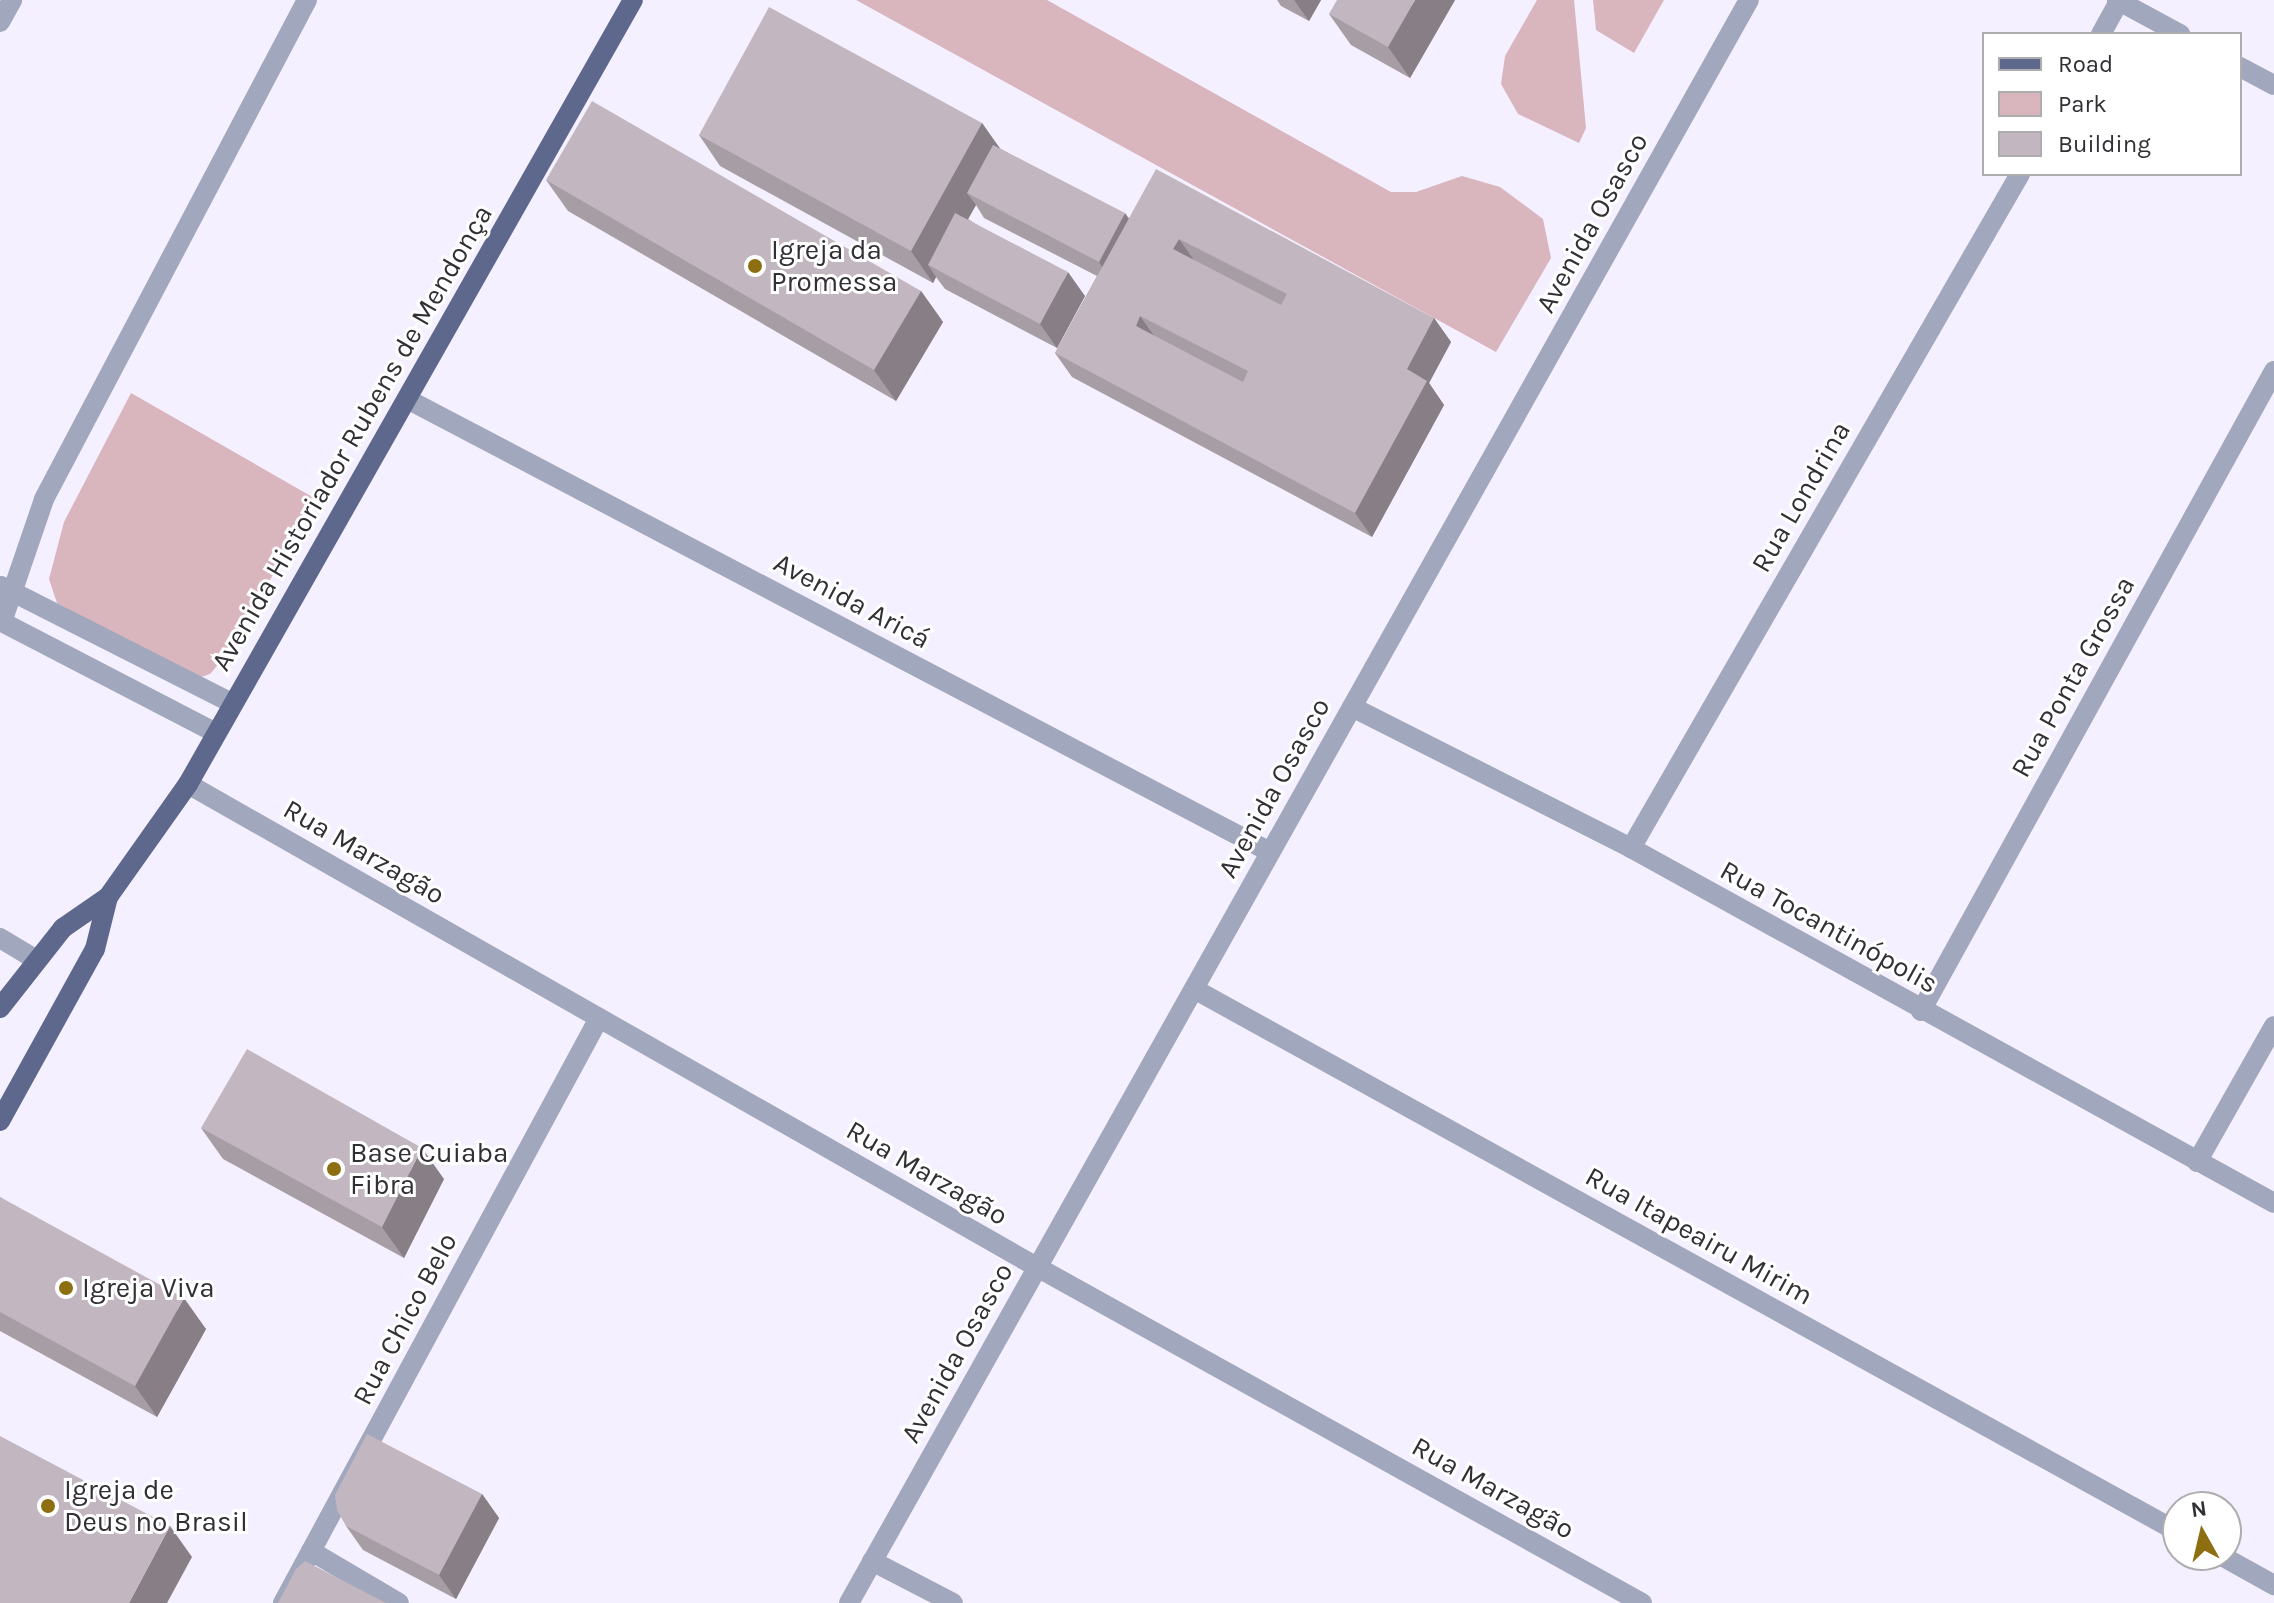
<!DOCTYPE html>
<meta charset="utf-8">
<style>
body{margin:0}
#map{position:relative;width:2274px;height:1603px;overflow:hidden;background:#f5f0ff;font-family:Karla,sans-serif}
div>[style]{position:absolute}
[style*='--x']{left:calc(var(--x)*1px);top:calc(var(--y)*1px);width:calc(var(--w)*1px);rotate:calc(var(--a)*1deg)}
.green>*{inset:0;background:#d9b5be}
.minor>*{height:20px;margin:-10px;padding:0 10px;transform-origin:10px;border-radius:10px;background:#a1a7bc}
.major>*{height:20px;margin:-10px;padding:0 10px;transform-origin:10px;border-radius:10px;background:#5e688d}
.wall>*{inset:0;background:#a79da5}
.shaded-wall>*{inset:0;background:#887f86}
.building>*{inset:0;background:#c2b6c0}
.dots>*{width:22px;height:22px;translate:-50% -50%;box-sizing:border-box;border:4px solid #fff;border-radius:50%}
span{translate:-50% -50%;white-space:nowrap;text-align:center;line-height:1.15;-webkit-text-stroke:6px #fff;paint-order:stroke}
.street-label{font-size:28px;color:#323035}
.poi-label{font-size:28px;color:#323035}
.left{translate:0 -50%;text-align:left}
.legend{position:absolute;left:1982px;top:32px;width:260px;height:144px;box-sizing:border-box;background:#fff;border:2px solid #adacae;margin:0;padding:10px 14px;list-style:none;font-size:24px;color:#323035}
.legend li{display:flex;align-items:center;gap:16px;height:40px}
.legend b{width:40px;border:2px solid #adacae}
.north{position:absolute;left:2162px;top:1491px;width:80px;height:80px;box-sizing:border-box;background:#fff;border:2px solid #adacae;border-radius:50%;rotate:352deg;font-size:22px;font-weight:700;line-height:32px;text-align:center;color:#323035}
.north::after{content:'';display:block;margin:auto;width:28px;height:36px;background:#8d6f12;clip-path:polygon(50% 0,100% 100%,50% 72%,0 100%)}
</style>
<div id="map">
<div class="green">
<div style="clip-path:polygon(856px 0,1047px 0,1391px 192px,1416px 192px,1462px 176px,1500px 187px,1543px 219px,1551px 258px,1496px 352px)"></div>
<div style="clip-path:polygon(1537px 0,1574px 0,1586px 128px,1579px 143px,1518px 114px,1501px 84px,1505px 56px)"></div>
<div style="clip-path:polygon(1593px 0,1664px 0,1634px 53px,1596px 30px)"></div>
<div style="clip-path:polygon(131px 393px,316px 499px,229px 652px,210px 674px,195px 679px,57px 603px,49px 579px,64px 522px)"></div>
</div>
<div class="minor">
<div style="--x:2117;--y:0;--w:72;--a:28.4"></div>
<div style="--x:0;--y:22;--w:25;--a:-61"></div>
<div style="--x:2101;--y:34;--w:39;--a:-61"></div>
<div style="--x:2240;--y:67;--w:38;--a:28"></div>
<div style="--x:407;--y:399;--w:975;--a:27.7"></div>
<div style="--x:1;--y:586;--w:259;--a:26.9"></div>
<div style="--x:0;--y:621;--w:243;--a:27.4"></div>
<div style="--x:2;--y:622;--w:130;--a:-71.1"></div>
<div style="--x:44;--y:499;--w:564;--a:-62.21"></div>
<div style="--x:1352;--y:707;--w:313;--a:26.8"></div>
<div style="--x:1631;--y:848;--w:734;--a:28.9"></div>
<div style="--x:188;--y:784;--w:977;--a:29.64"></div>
<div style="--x:1037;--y:1267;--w:692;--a:29.05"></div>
<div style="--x:1631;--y:848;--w:778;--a:-60.01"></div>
<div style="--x:0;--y:938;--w:41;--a:31"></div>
<div style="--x:1194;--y:989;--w:1124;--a:28.89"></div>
<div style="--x:1921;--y:1011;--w:731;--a:-61.12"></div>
<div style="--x:2197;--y:1162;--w:156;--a:-60.5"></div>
<div style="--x:311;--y:1551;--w:102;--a:30.6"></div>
<div style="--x:2220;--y:1555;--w:62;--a:29.1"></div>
<div style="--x:872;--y:1561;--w:91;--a:27.4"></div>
<div style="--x:283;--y:1603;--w:665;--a:-61.62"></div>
<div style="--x:849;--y:1603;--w:1838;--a:-60.69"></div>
</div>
<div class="major">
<div style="--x:0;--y:1008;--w:102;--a:-51.8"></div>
<div style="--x:63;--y:928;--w:55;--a:-34.6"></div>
<div style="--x:108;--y:897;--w:138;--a:-54.7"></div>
<div style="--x:188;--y:784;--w:901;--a:-60.42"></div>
<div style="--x:0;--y:1121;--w:196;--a:-61.1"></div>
<div style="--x:95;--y:949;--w:54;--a:-76"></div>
</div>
<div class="wall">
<div style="clip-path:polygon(1277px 0,1321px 0,1309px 21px,1281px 6px)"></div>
<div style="clip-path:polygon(1455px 0,1410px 78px,1351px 45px,1329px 14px)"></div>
<div style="clip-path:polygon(982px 123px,999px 148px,1129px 218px,1434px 318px,1451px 342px,1429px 383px,1444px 405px,1372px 537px,1072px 377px,1055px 353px,1097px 276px,984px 218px,976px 205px,968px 219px,1085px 296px,1057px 348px,945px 289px,936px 277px,933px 283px,720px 166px,699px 135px)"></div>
<div style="clip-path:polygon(546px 180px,921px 291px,943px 322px,896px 401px,568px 211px)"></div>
<div style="clip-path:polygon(201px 1128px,444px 1179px,404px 1258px,223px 1159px)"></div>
<div style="clip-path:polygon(0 1197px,206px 1329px,157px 1417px,0 1331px)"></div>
<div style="clip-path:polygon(482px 1494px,499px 1518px,456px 1599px,363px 1550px,346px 1526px)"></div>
</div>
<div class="shaded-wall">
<div style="clip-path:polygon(1294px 0,1321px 0,1309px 21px)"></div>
<div style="clip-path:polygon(1415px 0,1455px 0,1410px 78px,1388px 47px)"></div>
<div style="clip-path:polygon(982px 123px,1004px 154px,967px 193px,976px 205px,939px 271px,928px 265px,936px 277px,933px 283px,911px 251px)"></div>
<div style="clip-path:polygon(1125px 213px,1142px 237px,1115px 286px,1099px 262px)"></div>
<div style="clip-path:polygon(1179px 239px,1196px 263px,1173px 249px)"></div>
<div style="clip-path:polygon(1068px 272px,1085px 296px,1057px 348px,1040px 324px)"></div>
<div style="clip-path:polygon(921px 291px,943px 322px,896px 401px,874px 370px)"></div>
<div style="clip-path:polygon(1140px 316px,1157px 340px,1136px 326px)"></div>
<div style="clip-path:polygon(1434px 318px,1451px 342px,1429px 383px,1444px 405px,1372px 537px,1355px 513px,1407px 369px)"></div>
<div style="clip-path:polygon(422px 1148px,444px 1179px,404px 1258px,382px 1227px)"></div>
<div style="clip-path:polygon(184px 1298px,206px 1329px,157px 1417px,135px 1386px)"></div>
<div style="clip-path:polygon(482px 1494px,499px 1518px,456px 1599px,439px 1575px)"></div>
<div style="clip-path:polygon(170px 1526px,192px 1557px,167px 1603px,129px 1603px)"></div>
</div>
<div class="building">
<div style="clip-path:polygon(1337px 0,1415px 0,1388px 47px,1329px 14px)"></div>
<div style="clip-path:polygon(769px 7px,982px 123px,911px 251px,699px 135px)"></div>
<div style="clip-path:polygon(592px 101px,921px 291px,874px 370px,546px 180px)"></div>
<div style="clip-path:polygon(993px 145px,1125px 213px,1099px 262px,967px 193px)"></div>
<div style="clip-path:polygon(evenodd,1156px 169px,1434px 318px,1407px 369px,1427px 381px,1355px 513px,1055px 353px,1156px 169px,1179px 239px,1287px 294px,1281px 305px,1173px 249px,1179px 239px,1156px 169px,1140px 316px,1248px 371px,1243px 382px,1136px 326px,1140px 316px)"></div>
<div style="clip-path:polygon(955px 213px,1068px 272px,1040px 324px,928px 265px)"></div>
<div style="clip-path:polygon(247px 1049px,422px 1148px,382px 1227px,201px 1128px)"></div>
<div style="clip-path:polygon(0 1197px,184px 1298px,135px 1386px,0 1312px)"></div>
<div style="clip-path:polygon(367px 1434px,482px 1494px,439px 1575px,346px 1526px,337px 1510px,335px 1495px)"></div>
<div style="clip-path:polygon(0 1436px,170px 1526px,129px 1603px,0 1603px)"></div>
<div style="clip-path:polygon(305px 1561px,386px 1603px,278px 1603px,296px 1569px)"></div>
</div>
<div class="dots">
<div style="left:755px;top:266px;background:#8d6f12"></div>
<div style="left:334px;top:1169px;background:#8d6f12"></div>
<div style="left:66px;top:1288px;background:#8d6f12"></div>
<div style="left:48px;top:1506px;background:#8d6f12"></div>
</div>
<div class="street-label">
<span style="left:1592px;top:223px;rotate:-61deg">Avenida Osasco</span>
<span style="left:352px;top:438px;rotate:-60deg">Avenida Historiador Rubens de Mendonça</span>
<span style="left:1801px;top:497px;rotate:-60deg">Rua Londrina</span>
<span style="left:852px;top:601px;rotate:28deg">Avenida Aricá</span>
<span style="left:2073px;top:677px;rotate:-61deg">Rua Ponta Grossa</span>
<span style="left:1274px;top:788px;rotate:-61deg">Avenida Osasco</span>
<span style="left:364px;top:852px;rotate:30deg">Rua Marzagão</span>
<span style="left:1829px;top:927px;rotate:29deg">Rua Tocantinópolis</span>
<span style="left:927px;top:1173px;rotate:30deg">Rua Marzagão</span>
<span style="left:1699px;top:1236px;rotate:29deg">Rua Itapeairu Mirim</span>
<span style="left:405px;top:1319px;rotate:-62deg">Rua Chico Belo</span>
<span style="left:957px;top:1353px;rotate:-61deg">Avenida Osasco</span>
<span style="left:1493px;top:1488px;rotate:29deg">Rua Marzagão</span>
</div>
<div class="poi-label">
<span class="left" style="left:771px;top:266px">Igreja da<br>Promessa</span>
<span class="left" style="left:350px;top:1169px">Base Cuiaba<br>Fibra</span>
<span class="left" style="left:82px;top:1288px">Igreja Viva</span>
<span class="left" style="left:64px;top:1506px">Igreja de<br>Deus no Brasil</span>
</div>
<ul class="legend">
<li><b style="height:10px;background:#5e688d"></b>Road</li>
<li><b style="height:22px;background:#d9b5be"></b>Park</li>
<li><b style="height:22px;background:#c2b6c0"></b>Building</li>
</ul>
<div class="north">N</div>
</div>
